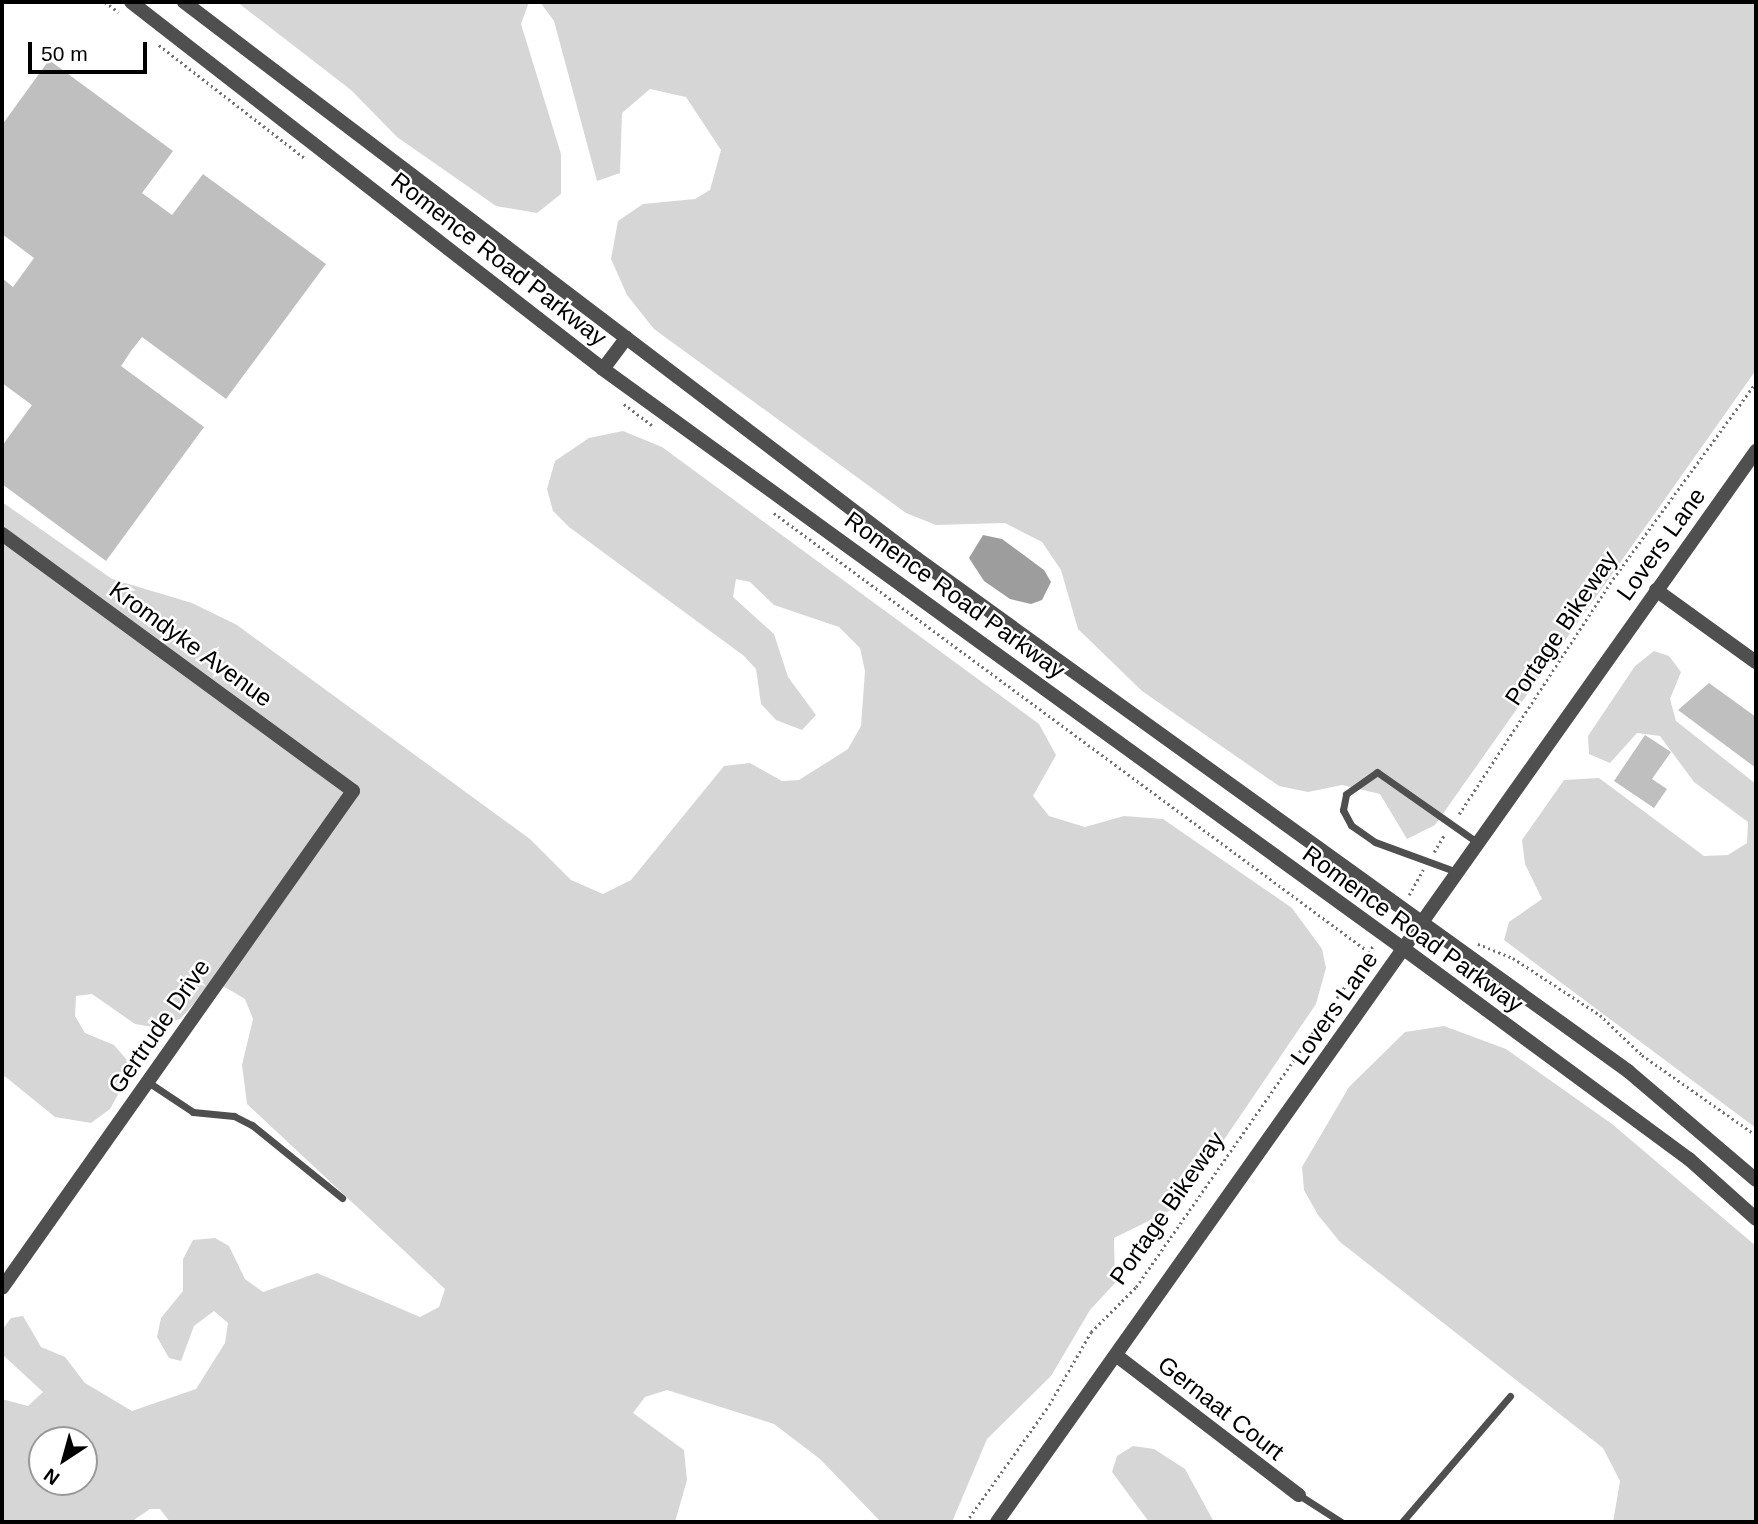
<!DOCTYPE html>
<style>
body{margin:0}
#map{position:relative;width:1758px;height:1524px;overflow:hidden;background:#fff;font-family:Arial,sans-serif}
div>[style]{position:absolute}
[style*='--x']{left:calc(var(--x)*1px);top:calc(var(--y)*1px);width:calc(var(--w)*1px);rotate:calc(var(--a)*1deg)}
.green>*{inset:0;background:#d6d6d6}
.water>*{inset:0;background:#9d9d9d}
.building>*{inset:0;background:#bfbfbf}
.path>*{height:2.5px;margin-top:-1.25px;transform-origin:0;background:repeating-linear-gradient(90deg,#717171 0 2px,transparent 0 5.5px)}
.service>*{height:7px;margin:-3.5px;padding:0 3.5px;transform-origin:3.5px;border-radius:3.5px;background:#4f4f4f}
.minor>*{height:14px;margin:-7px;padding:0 7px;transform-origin:7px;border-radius:7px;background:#4f4f4f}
.tertiary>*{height:14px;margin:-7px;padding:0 7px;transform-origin:7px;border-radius:7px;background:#4f4f4f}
span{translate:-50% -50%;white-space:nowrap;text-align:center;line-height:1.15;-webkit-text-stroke:5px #fff;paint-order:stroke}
.street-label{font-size:24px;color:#000}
.frame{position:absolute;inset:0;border:4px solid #000;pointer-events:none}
.north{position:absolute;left:28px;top:1426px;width:70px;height:70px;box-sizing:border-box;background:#fff;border:2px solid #999;border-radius:50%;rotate:216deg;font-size:19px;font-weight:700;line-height:28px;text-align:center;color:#000}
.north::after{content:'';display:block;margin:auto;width:24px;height:32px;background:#000;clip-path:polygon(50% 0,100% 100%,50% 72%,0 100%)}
.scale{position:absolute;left:28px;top:42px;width:119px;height:32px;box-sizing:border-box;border:4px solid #000;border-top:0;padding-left:9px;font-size:21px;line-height:24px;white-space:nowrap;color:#000;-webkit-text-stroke:5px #fff;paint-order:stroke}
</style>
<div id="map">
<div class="green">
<div style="clip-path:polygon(237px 2px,529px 2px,521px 24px,561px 154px,561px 194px,537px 213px,496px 206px,397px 137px,351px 90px)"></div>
<div style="clip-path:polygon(540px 2px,1756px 2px,1756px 370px,1435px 825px,1407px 839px,1380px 794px,1342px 785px,1308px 792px,1279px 786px,1142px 691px,1078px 629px,1061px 570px,1042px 542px,1005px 523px,936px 525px,906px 513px,654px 329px,627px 295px,611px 259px,618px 221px,643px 204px,695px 199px,710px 190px,721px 150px,686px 97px,650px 89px,622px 113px,620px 173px,597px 181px,554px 21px)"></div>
<div style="clip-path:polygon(evenodd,623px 431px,662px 447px,1039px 724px,1056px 755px,1033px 796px,1049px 816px,1085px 827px,1124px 816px,1163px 819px,1292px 908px,1322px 949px,1326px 968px,1316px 1004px,1179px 1206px,1114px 1238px,1115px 1283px,1090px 1310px,1051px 1376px,987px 1439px,952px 1522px,881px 1522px,820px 1459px,774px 1424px,667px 1390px,645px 1397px,633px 1413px,684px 1450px,687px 1480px,675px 1522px,170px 1522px,160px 1509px,150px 1509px,131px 1522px,2px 1522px,2px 1399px,28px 1406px,43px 1392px,3px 1355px,2px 1330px,11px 1318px,23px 1316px,41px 1347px,65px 1357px,85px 1383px,132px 1411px,196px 1389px,225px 1343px,228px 1323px,214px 1311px,194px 1326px,181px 1361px,169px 1358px,157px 1337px,161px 1318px,183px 1291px,183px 1259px,193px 1240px,215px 1238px,229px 1246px,245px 1279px,263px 1292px,317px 1273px,420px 1317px,439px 1307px,445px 1289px,247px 1104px,242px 1065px,253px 1019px,245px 999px,223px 986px,211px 985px,180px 1019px,153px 1027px,135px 1024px,92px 994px,76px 996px,75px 1016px,85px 1033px,114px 1045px,133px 1067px,110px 1109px,91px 1123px,55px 1117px,2px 1074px,2px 502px,112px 579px,192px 603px,237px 625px,530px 839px,571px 880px,603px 894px,631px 880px,724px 766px,750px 763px,782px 781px,799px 780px,848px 749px,861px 726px,865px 671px,860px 648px,839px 627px,774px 605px,750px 582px,736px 579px,733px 597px,774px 634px,788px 677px,816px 715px,802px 730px,776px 720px,761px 704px,756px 669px,744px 656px,569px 527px,553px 511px,547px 489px,555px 461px,589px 438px,623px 431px,42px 1440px,84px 1440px,84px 1482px,42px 1482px,42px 1440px)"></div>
<div style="clip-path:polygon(1654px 651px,1669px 656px,1681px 672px,1670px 699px,1676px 721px,1756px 784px,1756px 1128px,1504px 940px,1509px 922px,1542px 899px,1525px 864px,1522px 840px,1564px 780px,1599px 778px,1704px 856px,1728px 855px,1747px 843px,1748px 822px,1694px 782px,1660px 736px,1637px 733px,1610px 763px,1589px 754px,1588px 736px,1635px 666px)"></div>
<div style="clip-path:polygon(1444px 1026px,1506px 1049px,1612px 1124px,1756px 1246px,1756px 1522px,1613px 1522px,1620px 1481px,1603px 1448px,1340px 1242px,1318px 1215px,1304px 1190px,1302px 1167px,1349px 1087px,1405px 1032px)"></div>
<div style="clip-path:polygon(1133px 1446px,1154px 1449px,1185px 1469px,1214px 1522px,1149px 1522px,1112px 1472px,1117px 1456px)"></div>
</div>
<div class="water">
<div style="clip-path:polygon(983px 535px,1002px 539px,1044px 570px,1051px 582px,1042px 600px,1031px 604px,1010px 599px,984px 581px,969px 558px)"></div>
</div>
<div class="building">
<div style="clip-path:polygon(49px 60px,173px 151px,142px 193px,172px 215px,203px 174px,326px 264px,226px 399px,142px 337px,131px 351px,121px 366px,204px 427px,106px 561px,2px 484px,2px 446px,32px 405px,2px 383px,2px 278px,13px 287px,34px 258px,2px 234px,2px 125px)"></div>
<div style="clip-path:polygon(1709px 683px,1756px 717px,1756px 768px,1678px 710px)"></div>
<div style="clip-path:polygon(1645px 735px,1671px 752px,1652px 779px,1667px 789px,1654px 808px,1614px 781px)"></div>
</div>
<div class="path">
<div style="--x:105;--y:2;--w:17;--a:36"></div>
<div style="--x:159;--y:45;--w:186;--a:37.8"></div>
<div style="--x:624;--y:404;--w:35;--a:37"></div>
<div style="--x:774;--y:513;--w:734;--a:36.42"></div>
<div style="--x:1459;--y:814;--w:281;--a:-56.8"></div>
<div style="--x:1613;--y:579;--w:243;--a:-54"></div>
<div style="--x:1434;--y:852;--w:21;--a:-59"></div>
<div style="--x:1409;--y:895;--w:29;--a:-61"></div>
<div style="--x:1478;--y:944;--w:38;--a:22"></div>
<div style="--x:1513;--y:958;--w:104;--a:33.2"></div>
<div style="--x:1600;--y:1015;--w:58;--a:43.6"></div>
<div style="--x:1642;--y:1055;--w:139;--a:35.1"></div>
<div style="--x:966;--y:1522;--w:143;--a:-54.6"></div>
<div style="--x:1049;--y:1405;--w:84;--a:-60.1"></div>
<div style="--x:1091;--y:1332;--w:64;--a:-45"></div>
<div style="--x:1136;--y:1287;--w:415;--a:-55.2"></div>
</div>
<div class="service">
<div style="--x:1457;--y:872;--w:87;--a:-159.9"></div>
<div style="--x:1375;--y:842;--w:29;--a:-145"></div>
<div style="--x:1351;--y:825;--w:17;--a:-118"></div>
<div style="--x:1343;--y:810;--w:16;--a:-79"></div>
<div style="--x:1346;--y:794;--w:38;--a:-35"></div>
<div style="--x:1377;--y:772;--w:123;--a:35.1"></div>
<div style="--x:148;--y:1082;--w:54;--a:33.7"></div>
<div style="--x:193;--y:1112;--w:41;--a:5.6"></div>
<div style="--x:234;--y:1116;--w:20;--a:27"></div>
<div style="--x:252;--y:1125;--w:116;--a:39"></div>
<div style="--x:1299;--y:1495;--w:50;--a:32.7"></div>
<div style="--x:1402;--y:1522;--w:166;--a:-49.4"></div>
</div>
<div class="minor">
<div style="--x:2;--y:534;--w:435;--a:36.2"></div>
<div style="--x:353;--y:791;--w:608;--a:125.23"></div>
<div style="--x:1656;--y:590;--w:123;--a:35.8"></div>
<div style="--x:1117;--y:1356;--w:229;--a:37.4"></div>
</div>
<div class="tertiary">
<div style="--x:131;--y:2;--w:598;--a:37.87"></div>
<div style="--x:603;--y:369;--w:989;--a:35.91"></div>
<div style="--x:1404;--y:949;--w:354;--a:36.4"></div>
<div style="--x:1689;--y:1159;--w:90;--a:41.8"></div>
<div style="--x:184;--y:2;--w:919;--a:37.22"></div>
<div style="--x:916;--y:558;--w:878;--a:35.77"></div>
<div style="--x:1628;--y:1071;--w:168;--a:40.4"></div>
<div style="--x:603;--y:369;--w:39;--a:-53"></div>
<div style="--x:997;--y:1522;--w:1313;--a:-54.68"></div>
</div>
<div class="street-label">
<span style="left:499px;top:259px;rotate:38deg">Romence Road Parkway</span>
<span style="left:1661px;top:544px;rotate:-54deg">Lovers Lane</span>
<span style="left:955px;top:595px;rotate:36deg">Romence Road Parkway</span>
<span style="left:1561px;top:628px;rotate:-56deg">Portage Bikeway</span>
<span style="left:191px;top:644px;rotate:36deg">Kromdyke Avenue</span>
<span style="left:1413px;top:929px;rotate:36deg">Romence Road Parkway</span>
<span style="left:1334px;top:1008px;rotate:-55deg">Lovers Lane</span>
<span style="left:159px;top:1026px;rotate:-55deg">Gertrude Drive</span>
<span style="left:1167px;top:1208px;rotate:-55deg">Portage Bikeway</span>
<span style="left:1221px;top:1408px;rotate:38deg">Gernaat Court</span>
</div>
<div class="frame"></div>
<div class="north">N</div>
<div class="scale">50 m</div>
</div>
